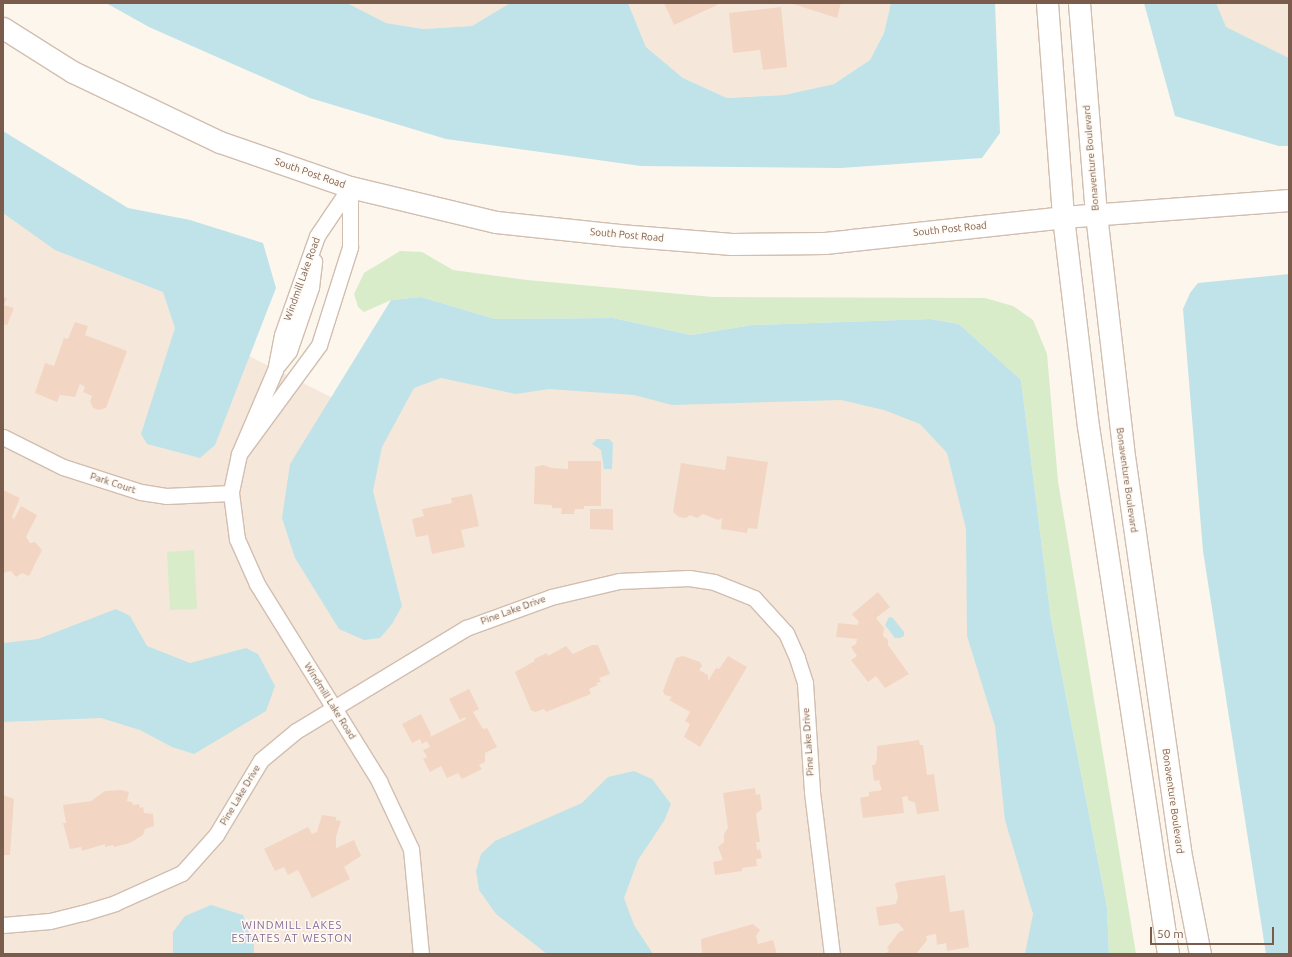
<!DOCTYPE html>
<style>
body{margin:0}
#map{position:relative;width:1292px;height:957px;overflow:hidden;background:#fdf6ec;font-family:Ubuntu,sans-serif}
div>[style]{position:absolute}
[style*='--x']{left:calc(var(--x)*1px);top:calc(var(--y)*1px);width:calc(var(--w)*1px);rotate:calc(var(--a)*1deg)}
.residential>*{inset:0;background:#f5e8da}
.green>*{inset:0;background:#d8ecc9}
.water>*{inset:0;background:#bfe3e8}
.building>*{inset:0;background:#f3d5c3}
.roads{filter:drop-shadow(1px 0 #d1beb0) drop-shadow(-1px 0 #d1beb0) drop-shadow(0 1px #d1beb0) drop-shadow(0 -1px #d1beb0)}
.street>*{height:15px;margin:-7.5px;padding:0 7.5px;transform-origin:7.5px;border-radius:7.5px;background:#fff}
.secondary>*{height:21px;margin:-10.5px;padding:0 10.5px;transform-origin:10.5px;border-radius:10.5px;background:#fff}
span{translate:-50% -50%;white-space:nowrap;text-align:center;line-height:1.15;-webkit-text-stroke:3px #fffaf3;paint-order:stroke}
.street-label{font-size:10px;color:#7a5c4d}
.neighbourhood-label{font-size:11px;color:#846695;letter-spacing:1px}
.frame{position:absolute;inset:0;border:4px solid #7a5c4d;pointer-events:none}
.scale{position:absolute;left:1150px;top:927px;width:124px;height:18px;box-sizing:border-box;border:2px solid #7a5c4d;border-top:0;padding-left:5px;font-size:12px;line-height:14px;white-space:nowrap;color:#7a5c4d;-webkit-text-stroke:3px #fffaf3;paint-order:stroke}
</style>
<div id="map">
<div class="residential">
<div style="clip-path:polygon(347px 3px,510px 3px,472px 26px,423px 29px,386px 23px)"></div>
<div style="clip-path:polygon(628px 3px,891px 3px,884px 33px,870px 60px,834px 84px,784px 95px,727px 98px,683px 78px,646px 47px)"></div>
<div style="clip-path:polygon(1178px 3px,1289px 3px,1289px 101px)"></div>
<div style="clip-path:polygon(3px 198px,172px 284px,249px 356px,331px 397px,442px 378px,949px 393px,1039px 954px,3px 954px)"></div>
</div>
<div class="green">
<div style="clip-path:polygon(400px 251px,422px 252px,453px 270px,527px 280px,713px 297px,985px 298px,1013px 306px,1033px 320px,1047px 354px,1058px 481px,1136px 954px,1109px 954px,1107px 907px,1051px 619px,1021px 380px,959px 324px,930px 319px,752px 325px,691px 335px,613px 318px,495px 319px,421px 297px,391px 300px,364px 312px,358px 307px,354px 294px,364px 273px)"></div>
<div style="clip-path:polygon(194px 550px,197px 609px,170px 610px,167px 552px)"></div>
</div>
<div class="water">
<div style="clip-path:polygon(106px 3px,347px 3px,386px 23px,423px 29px,472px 26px,510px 3px,628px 3px,646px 47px,683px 78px,727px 98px,784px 95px,834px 84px,870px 60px,884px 33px,891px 3px,995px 3px,1000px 133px,982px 158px,841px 168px,641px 166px,446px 139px,310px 98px,149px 27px)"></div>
<div style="clip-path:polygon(1144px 3px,1216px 3px,1226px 27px,1289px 58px,1289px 146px,1279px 146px,1175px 116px)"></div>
<div style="clip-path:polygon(3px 131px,128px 208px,190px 220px,263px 243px,276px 288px,215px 445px,200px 458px,147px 444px,141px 434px,175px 328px,163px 292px,55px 250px,3px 213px)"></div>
<div style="clip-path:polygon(1289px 274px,1289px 954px,1266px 954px,1203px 551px,1183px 309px,1190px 293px,1198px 283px)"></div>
<div style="clip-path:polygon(421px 297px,495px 319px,613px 318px,691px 335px,752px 325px,930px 319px,959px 324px,1021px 380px,1051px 619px,1107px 907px,1109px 954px,1025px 954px,1033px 914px,1005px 820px,995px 726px,967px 636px,966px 529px,947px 453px,920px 424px,884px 410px,841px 400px,672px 405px,634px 395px,549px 389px,516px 394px,441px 378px,414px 388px,382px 447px,373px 491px,402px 606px,392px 624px,380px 638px,364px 640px,339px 629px,295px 558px,282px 518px,290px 464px,391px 300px)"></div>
<div style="clip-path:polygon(597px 439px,609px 439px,613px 443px,612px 469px,604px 469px,601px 450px,592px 444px)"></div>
<div style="clip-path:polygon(116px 609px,130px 616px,147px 646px,190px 663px,246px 648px,258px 654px,275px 686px,266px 711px,194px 754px,172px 747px,140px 730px,101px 718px,3px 722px,3px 643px,38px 639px)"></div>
<div style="clip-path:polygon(889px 617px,893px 618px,904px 632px,904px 636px,900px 638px,895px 638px,885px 625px)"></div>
<div style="clip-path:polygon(634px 771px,652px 779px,671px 804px,664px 821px,638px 860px,624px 898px,634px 925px,653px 954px,547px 954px,496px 914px,479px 890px,476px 871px,481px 854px,495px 841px,582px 803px,608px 777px)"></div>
<div style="clip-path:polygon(211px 905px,243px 915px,254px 945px,254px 954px,173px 954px,173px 932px,185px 916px)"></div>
</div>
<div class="building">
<div style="clip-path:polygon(664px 3px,716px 3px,717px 5px,674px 25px)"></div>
<div style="clip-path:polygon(790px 3px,841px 3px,837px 18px)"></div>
<div style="clip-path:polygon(781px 7px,787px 67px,763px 70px,760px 50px,733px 53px,729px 13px)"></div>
<div style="clip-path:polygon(3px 297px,7px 298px,4px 305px,14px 308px,7px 325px,3px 324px)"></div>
<div style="clip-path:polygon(75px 322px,88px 326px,85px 335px,127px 351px,106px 408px,99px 410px,93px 408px,90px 401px,92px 396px,83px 392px,85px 387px,80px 384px,75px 397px,60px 395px,57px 402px,35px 393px,45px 363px,54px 366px,64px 338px,68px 339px)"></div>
<div style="clip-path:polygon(727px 456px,768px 462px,757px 529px,748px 528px,747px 533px,721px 529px,722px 518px,718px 520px,703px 514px,697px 518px,690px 515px,686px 518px,679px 517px,673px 512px,681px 463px,725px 470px)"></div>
<div style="clip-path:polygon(568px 461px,601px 461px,601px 506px,584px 506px,584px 509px,575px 509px,574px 514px,561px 514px,562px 508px,552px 508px,552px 505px,534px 504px,535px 467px,543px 465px,552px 468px,568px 469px)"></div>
<div style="clip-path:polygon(3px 490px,20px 498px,12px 517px,14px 519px,21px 506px,37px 515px,26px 537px,30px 543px,35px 542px,42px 550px,29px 576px,22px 573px,16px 577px,11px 571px,3px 573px)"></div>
<div style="clip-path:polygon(472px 494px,479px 526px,461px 530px,465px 547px,432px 554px,428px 535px,416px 537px,412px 519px,424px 516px,422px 509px,452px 503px,451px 498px)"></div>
<div style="clip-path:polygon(590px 509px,613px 509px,613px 530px,590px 529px)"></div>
<div style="clip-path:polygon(878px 592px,890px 607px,876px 618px,884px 628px,883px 636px,888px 640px,888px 645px,909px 674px,885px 688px,876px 676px,868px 682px,851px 660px,857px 656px,851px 647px,856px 644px,857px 639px,836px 637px,838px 623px,857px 625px,859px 622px,852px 614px)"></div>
<div style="clip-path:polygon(592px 645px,598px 645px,610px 674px,599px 678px,601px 682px,596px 683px,598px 685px,589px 689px,591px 694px,546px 712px,544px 709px,535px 712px,531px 710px,515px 672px,535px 661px,534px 659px,547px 653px,548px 656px,566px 646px,573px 654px)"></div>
<div style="clip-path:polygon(683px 656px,700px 662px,702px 666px,699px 670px,708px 675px,708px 681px,716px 668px,719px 669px,728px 656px,747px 667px,700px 747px,684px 737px,690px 724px,685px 721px,690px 712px,669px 700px,672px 697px,665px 695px,663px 691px,674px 662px,676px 658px)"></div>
<div style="clip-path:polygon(469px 689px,479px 709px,473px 712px,483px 729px,487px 728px,497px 747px,485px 753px,485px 762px,479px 765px,482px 769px,462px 779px,458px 773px,447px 778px,441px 766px,430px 772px,423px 759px,427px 757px,423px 750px,430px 747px,427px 741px,422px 744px,420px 739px,412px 743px,402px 724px,421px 714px,431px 734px,430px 737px,466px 719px,465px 717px,460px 720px,449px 699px)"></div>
<div style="clip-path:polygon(919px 740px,920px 745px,923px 745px,927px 775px,934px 774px,939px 811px,917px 814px,915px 803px,908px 800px,908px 796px,902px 797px,904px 813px,863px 818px,860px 798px,869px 796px,869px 792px,882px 790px,879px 782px,881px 780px,874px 781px,872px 765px,875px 765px,877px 758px,877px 746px)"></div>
<div style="clip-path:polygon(755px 788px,756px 795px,760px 794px,762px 809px,756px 814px,760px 842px,756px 842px,757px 850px,760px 849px,762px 858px,756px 859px,757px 866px,742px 868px,742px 871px,715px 875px,713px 862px,723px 860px,718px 847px,724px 842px,724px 834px,728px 828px,723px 793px)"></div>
<div style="clip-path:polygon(121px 790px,129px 792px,127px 801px,132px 802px,133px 805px,139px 804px,140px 808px,143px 807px,144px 813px,153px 814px,154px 826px,145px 829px,143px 835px,130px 843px,114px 847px,113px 845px,105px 847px,105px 844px,82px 851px,81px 847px,70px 849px,63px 823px,66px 823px,63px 805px,91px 801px,105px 791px)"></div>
<div style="clip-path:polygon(3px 795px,14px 799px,10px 855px,3px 855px)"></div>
<div style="clip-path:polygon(322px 815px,336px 817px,336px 820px,341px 821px,336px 837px,336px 848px,354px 840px,361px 856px,344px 867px,350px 879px,312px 898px,298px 870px,288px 875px,284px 867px,275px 871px,264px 849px,308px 827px,312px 834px,317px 832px)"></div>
<div style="clip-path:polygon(945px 875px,950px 912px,964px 910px,969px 947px,947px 951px,946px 943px,937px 945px,936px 934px,926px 936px,927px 940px,916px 954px,886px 954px,889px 950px,887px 948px,899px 932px,904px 930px,898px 923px,879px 926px,876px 907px,896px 904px,898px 897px,895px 884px,898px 882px)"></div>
<div style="clip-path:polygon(753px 924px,760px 930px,756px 936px,758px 944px,773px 940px,777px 954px,702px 953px,701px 939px)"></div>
</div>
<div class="roads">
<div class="street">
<div style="--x:278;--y:365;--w:18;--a:-52"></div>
<div style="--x:289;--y:351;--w:68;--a:-71"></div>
<div style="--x:311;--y:287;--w:26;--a:-83"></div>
<div style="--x:3;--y:437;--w:67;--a:26.6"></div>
<div style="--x:63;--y:467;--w:82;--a:17.8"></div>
<div style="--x:141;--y:492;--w:25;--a:9"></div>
<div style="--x:166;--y:496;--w:65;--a:-2.6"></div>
<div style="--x:239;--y:454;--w:135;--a:-53.7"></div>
<div style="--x:319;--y:345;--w:103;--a:-72.4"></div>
<div style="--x:350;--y:247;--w:60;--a:-90"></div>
<div style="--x:350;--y:187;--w:59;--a:124"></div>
<div style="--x:317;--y:236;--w:105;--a:109.5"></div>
<div style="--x:282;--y:335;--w:36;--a:101"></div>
<div style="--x:275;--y:370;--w:91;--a:113.2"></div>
<div style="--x:239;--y:454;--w:40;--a:102"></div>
<div style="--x:231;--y:493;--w:46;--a:82.6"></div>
<div style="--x:237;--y:539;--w:49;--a:66"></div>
<div style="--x:257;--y:584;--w:232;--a:58.2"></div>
<div style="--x:379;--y:781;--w:75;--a:64.8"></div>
<div style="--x:411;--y:849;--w:105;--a:84.6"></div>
<div style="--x:3;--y:925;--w:47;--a:-4.9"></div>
<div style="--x:50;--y:921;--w:34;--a:-14"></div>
<div style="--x:83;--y:913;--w:34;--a:-17"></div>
<div style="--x:115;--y:903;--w:73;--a:-24.1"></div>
<div style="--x:182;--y:873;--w:51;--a:-48.2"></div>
<div style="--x:216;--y:835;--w:87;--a:-59"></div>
<div style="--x:261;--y:760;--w:45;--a:-39.6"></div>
<div style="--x:296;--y:731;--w:199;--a:-31.2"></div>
<div style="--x:466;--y:628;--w:90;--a:-20"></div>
<div style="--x:551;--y:597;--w:70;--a:-13.2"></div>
<div style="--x:619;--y:581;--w:70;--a:-2.5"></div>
<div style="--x:689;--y:578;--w:25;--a:9"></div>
<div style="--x:714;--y:582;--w:43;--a:21.8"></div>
<div style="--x:754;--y:598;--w:47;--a:47.6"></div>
<div style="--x:786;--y:633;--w:27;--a:66"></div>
<div style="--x:797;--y:658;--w:26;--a:72"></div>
<div style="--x:805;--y:683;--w:109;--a:86.3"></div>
<div style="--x:812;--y:792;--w:163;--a:83"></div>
</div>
<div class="secondary">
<div style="--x:1047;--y:3;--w:215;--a:85.7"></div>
<div style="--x:1063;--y:217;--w:210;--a:83.2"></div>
<div style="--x:1088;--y:426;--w:534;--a:81.38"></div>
<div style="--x:1079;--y:3;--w:212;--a:85.4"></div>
<div style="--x:1096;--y:214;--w:237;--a:83.4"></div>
<div style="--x:1123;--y:449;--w:406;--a:81.9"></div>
<div style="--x:1180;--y:851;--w:105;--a:79"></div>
<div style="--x:3;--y:28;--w:83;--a:32.2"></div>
<div style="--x:73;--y:72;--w:163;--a:25.5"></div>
<div style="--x:220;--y:142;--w:138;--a:19.1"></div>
<div style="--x:350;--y:187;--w:150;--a:13.5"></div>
<div style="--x:496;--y:222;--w:124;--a:6"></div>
<div style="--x:619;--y:235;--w:113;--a:4.6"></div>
<div style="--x:732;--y:244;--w:93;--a:-0.6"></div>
<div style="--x:825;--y:243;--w:239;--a:-6.2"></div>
<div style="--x:1063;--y:217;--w:227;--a:-4.3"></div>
</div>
</div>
<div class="street-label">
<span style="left:1091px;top:158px;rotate:-95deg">Bonaventure Boulevard</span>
<span style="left:310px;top:173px;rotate:19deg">South Post Road</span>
<span style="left:950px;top:229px;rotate:-6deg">South Post Road</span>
<span style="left:627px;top:235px;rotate:5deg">South Post Road</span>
<span style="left:302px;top:279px;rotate:-70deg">Windmill Lake Road</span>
<span style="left:1127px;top:480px;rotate:82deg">Bonaventure Boulevard</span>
<span style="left:113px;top:483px;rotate:18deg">Park Court</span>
<span style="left:513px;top:610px;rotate:-20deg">Pine Lake Drive</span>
<span style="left:330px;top:701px;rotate:58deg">Windmill Lake Road</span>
<span style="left:808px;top:742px;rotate:-94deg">Pine Lake Drive</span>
<span style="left:240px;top:795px;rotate:-59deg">Pine Lake Drive</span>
<span style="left:1173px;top:801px;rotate:82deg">Bonaventure Boulevard</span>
</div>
<div class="neighbourhood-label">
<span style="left:292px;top:932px">WINDMILL LAKES<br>ESTATES AT WESTON</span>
</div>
<div class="frame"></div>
<div class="scale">50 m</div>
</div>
